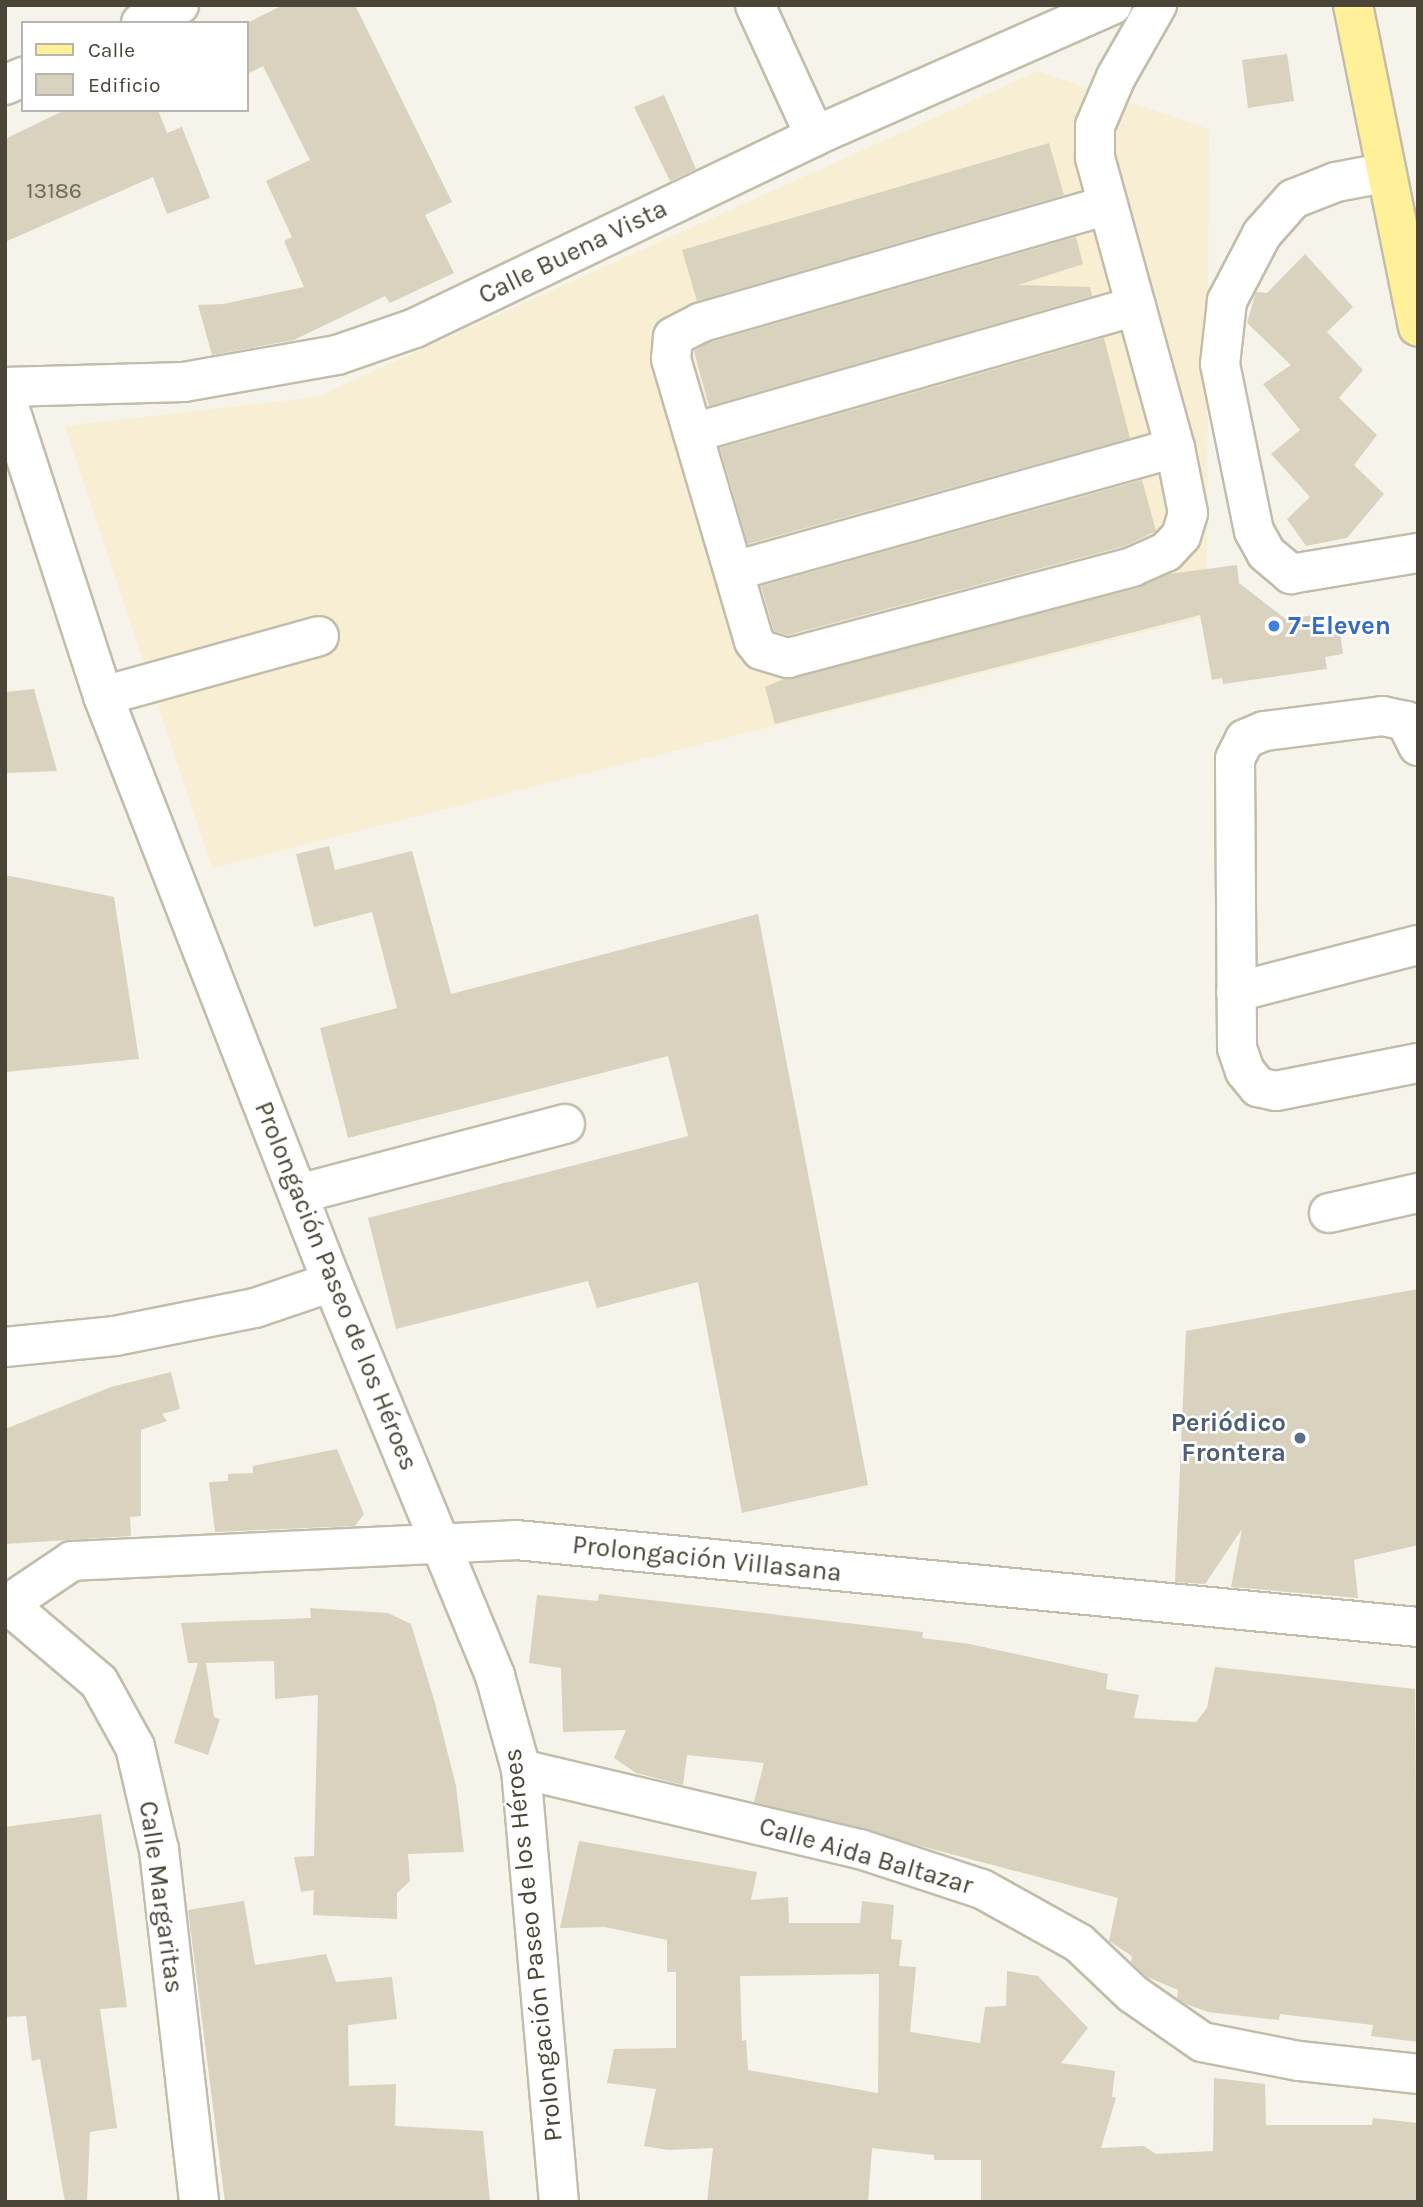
<!DOCTYPE html>
<meta charset="utf-8">
<style>
body{margin:0}
#map{position:relative;width:1423px;height:2207px;overflow:hidden;background:#f6f4ea;font-family:Karla,sans-serif}
div>[style]{position:absolute}
[style*='--x']{left:calc(var(--x)*1px);top:calc(var(--y)*1px);width:calc(var(--w)*1px);rotate:calc(var(--a)*1deg)}
.commercial>*{inset:0;background:#f8eed4}
.building>*{inset:0;background:#d8d2be}
.roads{filter:drop-shadow(2px 0 #c2bdab) drop-shadow(-2px 0 #c2bdab) drop-shadow(0 2px #c2bdab) drop-shadow(0 -2px #c2bdab)}
.minor>*{height:38px;margin:-19px;padding:0 19px;transform-origin:19px;border-radius:19px;background:#fff}
.major>*{height:38px;margin:-19px;padding:0 19px;transform-origin:19px;border-radius:19px;background:#fff099}
.dots>*{width:19px;height:19px;translate:-50% -50%;box-sizing:border-box;border:4px solid #fff;border-radius:50%}
span{translate:-50% -50%;white-space:nowrap;text-align:center;line-height:1.15;-webkit-text-stroke:5px #fff;paint-order:stroke}
.number-label{font-size:23px;color:#6e6859}
.number-label span{-webkit-text-stroke-width:0}
.street-label{font-size:26px;color:#4a4537}
.shop-label{font-size:26px;color:#366cbe;font-weight:700}
.left{translate:0 -50%;text-align:left}
.service-label{font-size:26px;color:#4e5e75;font-weight:700}
.right{translate:-100% -50%;text-align:right}
.frame{position:absolute;inset:0;border:7px solid #4a4537;pointer-events:none}
.legend{position:absolute;left:21px;top:21px;width:228px;height:91px;box-sizing:border-box;background:#fff;border:2px solid #b7b5af;margin:0;padding:9px 12px;list-style:none;font-size:21px;color:#4a4537}
.legend li{display:flex;align-items:center;gap:14px;height:35px}
.legend b{width:35px;border:2px solid #b7b5af}
</style>
<div id="map">
<div class="commercial">
<div style="clip-path:polygon(1038px 71px,1209px 129px,1207px 569px,1213px 615px,212px 868px,65px 426px,316px 397px)"></div>
</div>
<div class="building">
<div style="clip-path:polygon(283px 5px,355px 5px,452px 202px,425px 215px,454px 273px,390px 303px,385px 296px,294px 340px,212px 355px,198px 305px,223px 304px,304px 287px,284px 241px,292px 237px,266px 181px,310px 160px,263px 66px,247px 74px,247px 23px)"></div>
<div style="clip-path:polygon(1287px 54px,1294px 101px,1248px 108px,1242px 60px)"></div>
<div style="clip-path:polygon(664px 95px,696px 169px,670px 181px,634px 107px)"></div>
<div style="clip-path:polygon(65px 110px,158px 110px,167px 133px,182px 127px,210px 198px,167px 214px,153px 177px,5px 242px,5px 139px)"></div>
<div style="clip-path:polygon(1049px 143px,1064px 195px,697px 301px,682px 250px)"></div>
<div style="clip-path:polygon(1076px 237px,1083px 264px,1018px 285px,1090px 287px,1092px 296px,709px 406px,694px 351px,708px 343px)"></div>
<div style="clip-path:polygon(1305px 254px,1353px 307px,1327px 332px,1363px 370px,1339px 398px,1377px 435px,1354px 465px,1384px 494px,1347px 538px,1306px 546px,1287px 519px,1310px 497px,1271px 454px,1300px 430px,1263px 384px,1291px 365px,1247px 323px,1256px 292px,1267px 293px)"></div>
<div style="clip-path:polygon(1104px 338px,1130px 438px,748px 544px,720px 448px)"></div>
<div style="clip-path:polygon(1142px 480px,1156px 531px,1125px 546px,788px 635px,774px 631px,761px 586px)"></div>
<div style="clip-path:polygon(1237px 565px,1239px 583px,1287px 620px,1317px 614px,1340px 631px,1343px 654px,1325px 657px,1327px 669px,1223px 684px,1222px 678px,1212px 680px,1200px 615px,775px 724px,765px 687px,784px 679px,1138px 588px,1169px 574px)"></div>
<div style="clip-path:polygon(34px 689px,57px 771px,5px 773px,5px 692px)"></div>
<div style="clip-path:polygon(329px 846px,335px 870px,412px 851px,451px 994px,758px 914px,868px 1485px,742px 1513px,698px 1282px,597px 1308px,588px 1281px,396px 1329px,368px 1218px,688px 1136px,668px 1056px,348px 1138px,320px 1028px,397px 1008px,372px 912px,314px 927px,296px 854px)"></div>
<div style="clip-path:polygon(5px 875px,114px 897px,139px 1059px,5px 1072px)"></div>
<div style="clip-path:polygon(1418px 1289px,1418px 1545px,1354px 1560px,1358px 1598px,1231px 1587px,1242px 1529px,1205px 1584px,1175px 1582px,1186px 1331px)"></div>
<div style="clip-path:polygon(171px 1372px,180px 1409px,162px 1414px,167px 1421px,141px 1430px,141px 1516px,130px 1517px,131px 1536px,5px 1544px,5px 1429px,111px 1387px)"></div>
<div style="clip-path:polygon(337px 1449px,364px 1514px,355px 1526px,215px 1532px,209px 1482px,228px 1481px,228px 1474px,253px 1473px,253px 1466px)"></div>
<div style="clip-path:polygon(599px 1594px,923px 1632px,922px 1638px,970px 1644px,1108px 1674px,1106px 1689px,1139px 1695px,1134px 1718px,1196px 1722px,1207px 1708px,1215px 1667px,1415px 1689px,1418px 2042px,1371px 2036px,1373px 2025px,1280px 2014px,1279px 2020px,1208px 2012px,1186px 2004px,1177px 1998px,1178px 1990px,1147px 1977px,1131px 1962px,1132px 1956px,1109px 1941px,1118px 1898px,754px 1802px,764px 1763px,687px 1755px,683px 1785px,636px 1773px,614px 1758px,626px 1730px,563px 1732px,561px 1668px,529px 1663px,537px 1595px,598px 1601px)"></div>
<div style="clip-path:polygon(310px 1608px,388px 1613px,411px 1624px,435px 1703px,456px 1786px,464px 1852px,408px 1854px,410px 1881px,397px 1893px,397px 1919px,313px 1915px,314px 1890px,301px 1892px,294px 1857px,314px 1856px,318px 1695px,275px 1699px,274px 1661px,206px 1663px,214px 1717px,220px 1719px,208px 1755px,174px 1743px,198px 1663px,188px 1663px,181px 1623px,311px 1618px)"></div>
<div style="clip-path:polygon(101px 1814px,127px 2007px,100px 2009px,117px 2128px,90px 2132px,87px 2202px,65px 2202px,40px 2059px,32px 2061px,26px 2016px,5px 2017px,5px 1827px)"></div>
<div style="clip-path:polygon(evenodd,579px 1841px,757px 1872px,751px 1900px,788px 1897px,789px 1923px,860px 1923px,862px 1901px,894px 1905px,891px 1939px,902px 1940px,899px 1966px,916px 1967px,910px 2032px,980px 2043px,985px 2007px,1006px 2006px,1007px 1971px,1038px 1976px,1088px 2028px,1061px 2063px,1115px 2071px,1112px 2097px,1116px 2098px,1101px 2148px,1144px 2146px,1156px 2154px,1213px 2151px,1214px 2078px,1265px 2084px,1266px 2125px,1372px 2125px,1373px 2118px,1418px 2123px,1418px 2202px,981px 2202px,981px 2160px,934px 2160px,934px 2155px,872px 2148px,868px 2202px,707px 2202px,713px 2148px,669px 2150px,644px 2146px,656px 2089px,607px 2083px,614px 2049px,676px 2048px,676px 1972px,667px 1972px,667px 1940px,605px 1927px,560px 1928px,579px 1841px,879px 1974px,878px 2093px,748px 2070px,746px 2040px,742px 2041px,740px 1976px,879px 1974px)"></div>
<div style="clip-path:polygon(244px 1901px,255px 1965px,326px 1954px,336px 1982px,392px 1977px,397px 2019px,348px 2025px,349px 2086px,396px 2084px,395px 2126px,483px 2131px,490px 2202px,225px 2202px,188px 1910px)"></div>
</div>
<div class="roads">
<div class="minor">
<div style="--x:755;--y:5;--w:144;--a:65.4"></div>
<div style="--x:141;--y:23;--w:42;--a:-25.3"></div>
<div style="--x:5;--y:85;--w:20;--a:-24"></div>
<div style="--x:1384;--y:173;--w:49;--a:169.4"></div>
<div style="--x:1336;--y:182;--w:46;--a:158.4"></div>
<div style="--x:1293;--y:199;--w:47;--a:131.5"></div>
<div style="--x:1262;--y:234;--w:76;--a:117.6"></div>
<div style="--x:1227;--y:301;--w:63;--a:96.3"></div>
<div style="--x:1220;--y:364;--w:170;--a:78.5"></div>
<div style="--x:1254;--y:531;--w:25;--a:61"></div>
<div style="--x:1266;--y:553;--w:33;--a:40"></div>
<div style="--x:1291;--y:574;--w:129;--a:-9.4"></div>
<div style="--x:1108;--y:205;--w:425;--a:163.9"></div>
<div style="--x:700;--y:323;--w:30;--a:153"></div>
<div style="--x:673;--y:337;--w:22;--a:95"></div>
<div style="--x:671;--y:359;--w:294;--a:73.6"></div>
<div style="--x:754;--y:641;--w:11;--a:52"></div>
<div style="--x:761;--y:650;--w:28;--a:17"></div>
<div style="--x:788;--y:658;--w:356;--a:-14.8"></div>
<div style="--x:1132;--y:567;--w:37;--a:-24"></div>
<div style="--x:1166;--y:552;--w:22;--a:-47"></div>
<div style="--x:1181;--y:536;--w:24;--a:-73"></div>
<div style="--x:1188;--y:513;--w:66;--a:-101.3"></div>
<div style="--x:1175;--y:448;--w:302;--a:-105.4"></div>
<div style="--x:1095;--y:157;--w:31;--a:-90"></div>
<div style="--x:1095;--y:126;--w:53;--a:-66.8"></div>
<div style="--x:1116;--y:77;--w:83;--a:-60.3"></div>
<div style="--x:5;--y:387;--w:179;--a:-1.6"></div>
<div style="--x:184;--y:382;--w:155;--a:-10"></div>
<div style="--x:337;--y:355;--w:83;--a:-19.1"></div>
<div style="--x:415;--y:328;--w:444;--a:-25.6"></div>
<div style="--x:815;--y:136;--w:325;--a:-23.8"></div>
<div style="--x:5;--y:394;--w:318;--a:72"></div>
<div style="--x:103;--y:696;--w:629;--a:68.66"></div>
<div style="--x:332;--y:1282;--w:426;--a:67.5"></div>
<div style="--x:495;--y:1676;--w:97;--a:74.4"></div>
<div style="--x:521;--y:1769;--w:435;--a:85"></div>
<div style="--x:693;--y:433;--w:461;--a:-16"></div>
<div style="--x:734;--y:571;--w:458;--a:-15.6"></div>
<div style="--x:103;--y:696;--w:224;--a:-15.5"></div>
<div style="--x:1418;--y:746;--w:28;--a:-116"></div>
<div style="--x:1406;--y:721;--w:24;--a:-168"></div>
<div style="--x:1383;--y:716;--w:120;--a:172.8"></div>
<div style="--x:1264;--y:731;--w:21;--a:157"></div>
<div style="--x:1245;--y:739;--w:22;--a:117"></div>
<div style="--x:1235;--y:759;--w:289;--a:89.6"></div>
<div style="--x:1237;--y:1048;--w:24;--a:71"></div>
<div style="--x:1245;--y:1071;--w:21;--a:51"></div>
<div style="--x:1258;--y:1087;--w:18;--a:13"></div>
<div style="--x:1276;--y:1091;--w:145;--a:-11.2"></div>
<div style="--x:1236;--y:992;--w:188;--a:-14.5"></div>
<div style="--x:298;--y:1194;--w:276;--a:-14.7"></div>
<div style="--x:1329;--y:1213;--w:91;--a:-12.7"></div>
<div style="--x:5;--y:1347;--w:111;--a:-5.7"></div>
<div style="--x:115;--y:1336;--w:143;--a:-11.3"></div>
<div style="--x:255;--y:1308;--w:81;--a:-18.7"></div>
<div style="--x:5;--y:1602;--w:123;--a:40.4"></div>
<div style="--x:99;--y:1682;--w:74;--a:61"></div>
<div style="--x:135;--y:1747;--w:106;--a:76.9"></div>
<div style="--x:159;--y:1850;--w:354;--a:83.5"></div>
<div style="--x:8;--y:1604;--w:77;--a:-33.9"></div>
<div style="--x:72;--y:1561;--w:444;--a:-2.7"></div>
<div style="--x:516;--y:1540;--w:906;--a:5.51"></div>
<div style="--x:521;--y:1769;--w:348;--a:13.3"></div>
<div style="--x:860;--y:1849;--w:128;--a:18.2"></div>
<div style="--x:982;--y:1889;--w:111;--a:29.1"></div>
<div style="--x:1079;--y:1943;--w:74;--a:43.4"></div>
<div style="--x:1133;--y:1994;--w:84;--a:34.8"></div>
<div style="--x:1202;--y:2042;--w:99;--a:11.1"></div>
<div style="--x:1299;--y:2061;--w:120;--a:6.2"></div>
</div>
<div class="major">
<div style="--x:1353;--y:5;--w:328;--a:78.6"></div>
</div>
</div>
<div class="dots">
<div style="left:1274px;top:626px;background:#3f7fe0"></div>
<div style="left:1300px;top:1438px;background:#5c6f8a"></div>
</div>
<div class="number-label">
<span style="left:54px;top:191px">13186</span>
</div>
<div class="street-label">
<span style="left:573px;top:252px;rotate:-26deg">Calle Buena Vista</span>
<span style="left:336px;top:1286px;rotate:68deg">Prolongación Paseo de los Héroes</span>
<span style="left:707px;top:1559px;rotate:6deg">Prolongación Villasana</span>
<span style="left:866px;top:1856px;rotate:16deg">Calle Aida Baltazar</span>
<span style="left:161px;top:1897px;rotate:82deg">Calle Margaritas</span>
<span style="left:533px;top:1945px;rotate:-96deg">Prolongación Paseo de los Héroes</span>
</div>
<div class="shop-label">
<span class="left" style="left:1288px;top:626px">7-Eleven</span>
</div>
<div class="service-label">
<span class="right" style="left:1286px;top:1438px">Periódico<br>Frontera</span>
</div>
<div class="frame"></div>
<ul class="legend">
<li><b style="height:9px;background:#fff099"></b>Calle</li>
<li><b style="height:19px;background:#d8d2be"></b>Edificio</li>
</ul>
</div>
